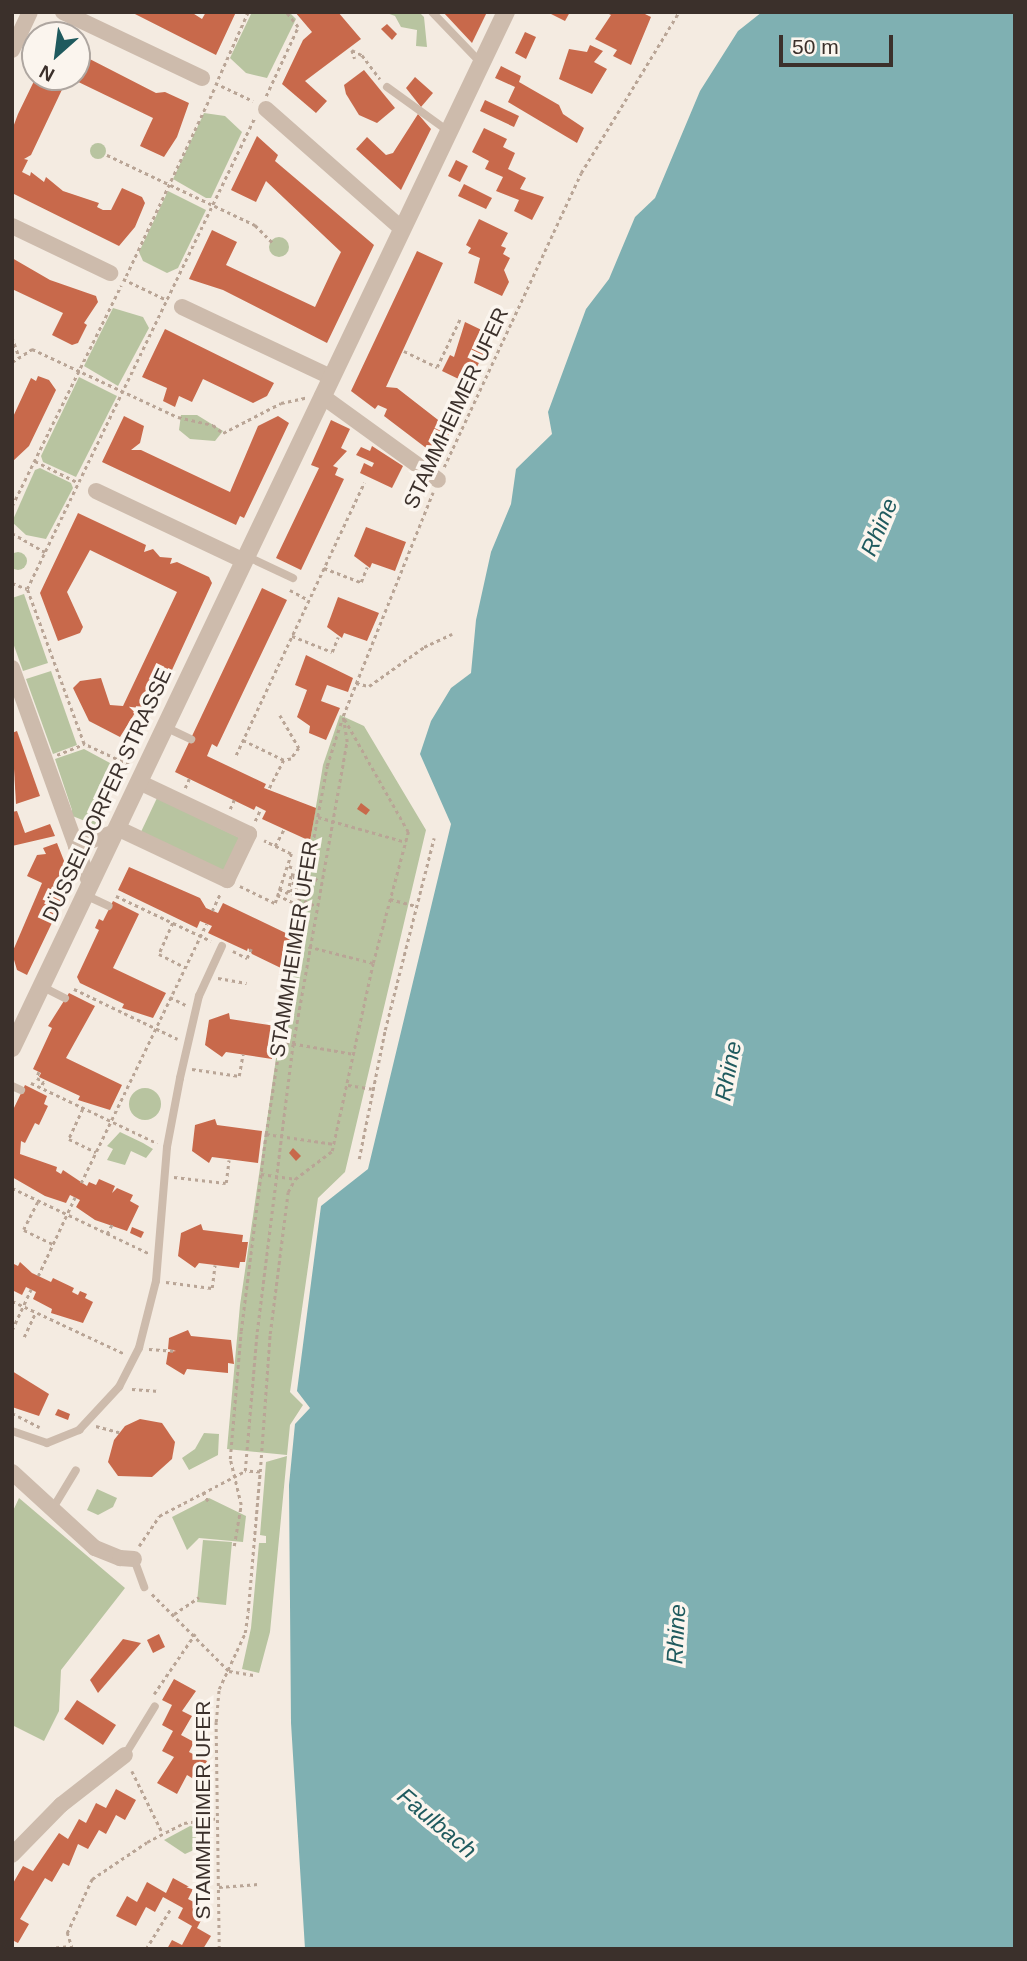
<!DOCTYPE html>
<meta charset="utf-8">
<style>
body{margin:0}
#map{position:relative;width:1027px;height:1961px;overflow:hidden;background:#f4ebe1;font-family:Arial,sans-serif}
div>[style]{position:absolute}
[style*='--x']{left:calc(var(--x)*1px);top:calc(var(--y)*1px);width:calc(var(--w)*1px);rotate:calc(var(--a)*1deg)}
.green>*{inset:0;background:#b8c4a0}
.round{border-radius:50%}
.water>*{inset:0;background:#7fb0b2}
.building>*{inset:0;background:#c8694b}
.path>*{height:2.5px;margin-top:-1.25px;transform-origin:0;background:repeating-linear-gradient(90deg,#b9a596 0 3.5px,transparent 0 7px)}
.service>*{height:8px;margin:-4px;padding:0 4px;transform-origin:4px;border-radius:4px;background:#cdbbac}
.minor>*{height:16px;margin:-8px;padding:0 8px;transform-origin:8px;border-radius:8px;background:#cdbbac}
.tertiary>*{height:18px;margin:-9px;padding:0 9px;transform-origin:9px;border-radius:9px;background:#cdbbac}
span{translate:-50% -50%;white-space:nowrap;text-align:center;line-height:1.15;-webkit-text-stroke:7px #fbf5ee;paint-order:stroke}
.street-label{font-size:21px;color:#3b302b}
.water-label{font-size:23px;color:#1f5a5e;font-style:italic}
.frame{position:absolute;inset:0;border:14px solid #3b302b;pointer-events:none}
.north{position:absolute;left:21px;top:21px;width:70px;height:70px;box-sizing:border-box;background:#fbf5ee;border:2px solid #aea6a0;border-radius:50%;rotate:208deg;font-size:19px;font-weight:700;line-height:28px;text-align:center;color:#3b302b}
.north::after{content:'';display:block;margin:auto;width:24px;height:32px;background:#1f5a5e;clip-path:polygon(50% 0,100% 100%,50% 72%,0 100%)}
.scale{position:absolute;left:779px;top:35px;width:114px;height:32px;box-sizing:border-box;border:4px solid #3b302b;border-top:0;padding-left:9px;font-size:21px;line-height:24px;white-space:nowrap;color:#3b302b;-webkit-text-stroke:5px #fbf5ee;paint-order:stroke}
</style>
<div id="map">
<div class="green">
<div style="clip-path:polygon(252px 12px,289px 12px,296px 19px,267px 78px,246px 73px,230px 58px)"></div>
<div style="clip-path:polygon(384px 12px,419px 12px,424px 17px,427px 47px,416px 46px,417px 30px,401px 27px,395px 16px)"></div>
<div style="clip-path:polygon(204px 113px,225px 116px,242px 132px,211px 198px,206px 198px,173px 179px)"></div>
<div class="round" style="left:90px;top:143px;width:16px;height:16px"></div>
<div style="clip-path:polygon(168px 191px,206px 210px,178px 268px,167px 273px,143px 261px,139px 252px)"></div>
<div class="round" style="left:269px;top:237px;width:20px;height:20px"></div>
<div style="clip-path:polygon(113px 308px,143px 317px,149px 328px,118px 386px,84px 366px)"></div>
<div style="clip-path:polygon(79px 377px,117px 396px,76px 477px,43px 462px,41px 456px)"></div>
<div style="clip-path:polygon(181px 415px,197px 415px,223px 431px,215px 441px,190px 439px,179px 430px)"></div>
<div style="clip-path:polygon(40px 468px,71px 483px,73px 488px,46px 539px,26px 535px,12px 522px,35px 470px)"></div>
<div class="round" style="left:9px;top:552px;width:18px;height:18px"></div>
<div style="clip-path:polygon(24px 594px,48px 663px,23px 671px,12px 640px,12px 598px)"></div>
<div style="clip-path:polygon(51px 671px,77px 745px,53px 754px,26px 679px)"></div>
<div style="clip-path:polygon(340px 715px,364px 726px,426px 830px,345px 1172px,318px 1198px,290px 1392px,303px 1405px,290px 1425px,287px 1455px,227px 1449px,240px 1305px,293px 942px,323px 765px)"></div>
<div style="clip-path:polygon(84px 749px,123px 770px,95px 825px,70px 815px,72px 810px,55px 759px)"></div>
<div style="clip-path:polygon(157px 798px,240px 838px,223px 874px,140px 834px)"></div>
<div class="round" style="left:129px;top:1088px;width:32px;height:32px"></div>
<div style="clip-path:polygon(120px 1132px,143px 1143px,153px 1149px,146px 1158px,131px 1151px,125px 1165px,107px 1160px,113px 1149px,107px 1146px)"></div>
<div style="clip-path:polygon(204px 1433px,219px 1434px,218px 1455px,189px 1470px,182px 1458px,195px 1449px)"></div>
<div style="clip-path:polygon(287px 1456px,270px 1632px,259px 1673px,242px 1669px,251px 1628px,259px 1543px,266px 1543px,266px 1536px,260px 1535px,266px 1462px)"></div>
<div style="clip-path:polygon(97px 1489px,117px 1498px,113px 1507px,98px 1515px,87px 1510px)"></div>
<div style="clip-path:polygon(19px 1498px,125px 1588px,61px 1670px,59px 1711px,44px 1741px,12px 1725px,12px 1513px)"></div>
<div style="clip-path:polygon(209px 1498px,246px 1516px,243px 1542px,199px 1538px,187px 1550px,172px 1517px)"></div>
<div style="clip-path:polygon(203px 1540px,232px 1542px,226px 1605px,197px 1602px)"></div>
<div style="clip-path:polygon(190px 1826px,196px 1827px,196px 1849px,185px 1854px,164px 1840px)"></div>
</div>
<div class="water">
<div style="clip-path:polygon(762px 12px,1015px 12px,1015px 1949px,305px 1949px,291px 1723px,289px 1485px,295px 1424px,310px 1408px,297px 1391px,321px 1206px,368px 1169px,451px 824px,420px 754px,431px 721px,451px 688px,471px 673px,476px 620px,491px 552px,511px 504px,516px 469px,552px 434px,548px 412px,586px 309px,609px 279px,635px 217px,655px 198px,700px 91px,738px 31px)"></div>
</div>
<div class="building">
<div style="clip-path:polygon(131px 12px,191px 12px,202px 19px,206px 12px,236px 12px,216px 55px)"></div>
<div style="clip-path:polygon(295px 12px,338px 12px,361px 39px,305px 81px,327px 101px,316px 113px,282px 84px,303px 40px,312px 32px)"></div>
<div style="clip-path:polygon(443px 12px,487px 12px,472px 43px)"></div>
<div style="clip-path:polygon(547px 12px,570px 12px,565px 21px)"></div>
<div style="clip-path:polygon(605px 12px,641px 12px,651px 17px,631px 65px,613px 56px,617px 50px,595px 39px,611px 15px)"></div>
<div style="clip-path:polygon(387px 24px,397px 34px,392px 40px,381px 29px)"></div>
<div style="clip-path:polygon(525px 32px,536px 37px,526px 59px,515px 53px)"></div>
<div style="clip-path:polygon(590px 45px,603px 51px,594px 62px,607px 69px,592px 94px,559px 79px,569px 49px,587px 52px)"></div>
<div style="clip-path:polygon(78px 53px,156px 93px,165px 92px,189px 103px,177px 137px,164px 157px,140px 146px,153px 118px,68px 77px,31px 155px,24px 159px,28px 160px,22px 172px,30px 176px,31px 172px,44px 182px,46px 177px,63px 191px,99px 203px,97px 207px,103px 210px,111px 210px,122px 188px,142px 197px,145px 203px,135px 227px,119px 246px,12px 193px,12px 130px,18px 114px,36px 77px,77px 77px)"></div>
<div style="clip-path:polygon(501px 66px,521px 76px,519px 82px,559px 105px,563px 114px,584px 128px,577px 143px,508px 102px,515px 87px,495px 78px)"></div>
<div style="clip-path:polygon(364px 70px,395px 108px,377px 123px,359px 115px,346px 94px,344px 85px)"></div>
<div style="clip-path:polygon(415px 77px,433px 93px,421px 107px,406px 88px)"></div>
<div style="clip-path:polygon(485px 100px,519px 116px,514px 127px,480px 111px)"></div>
<div style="clip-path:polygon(418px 114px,431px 129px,401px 190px,356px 149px,367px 137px,386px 155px,393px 153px)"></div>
<div style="clip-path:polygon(484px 128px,507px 139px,503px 147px,515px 153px,508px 169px,526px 178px,520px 189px,544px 197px,532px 220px,514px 211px,519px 200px,496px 191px,503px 177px,485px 169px,489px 161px,472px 152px)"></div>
<div style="clip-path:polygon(257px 136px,278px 155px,275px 161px,374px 245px,327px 343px,223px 290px,189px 279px,212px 230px,237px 242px,226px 265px,315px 307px,335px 264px,341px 252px,266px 181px,256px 202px,231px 190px)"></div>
<div style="clip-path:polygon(456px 160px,468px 166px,460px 182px,448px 176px)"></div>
<div style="clip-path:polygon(464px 184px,492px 198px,486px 209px,458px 196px)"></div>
<div style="clip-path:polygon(479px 219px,508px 233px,501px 246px,506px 248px,503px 254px,510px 258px,504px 270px,509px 282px,502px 296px,474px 283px,480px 258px,468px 253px,471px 248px,466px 245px)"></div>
<div style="clip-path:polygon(417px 251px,443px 263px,386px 387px,397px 388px,451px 430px,438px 457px,384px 416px,387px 409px,378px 405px,375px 409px,351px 391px)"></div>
<div style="clip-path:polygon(12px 258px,50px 280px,96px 296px,98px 302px,84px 323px,87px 325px,78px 343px,72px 345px,52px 335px,63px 313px,12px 289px)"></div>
<div style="clip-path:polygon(465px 322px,492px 335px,469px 384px,442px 371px,450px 355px,454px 357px)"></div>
<div style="clip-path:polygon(165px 329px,274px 383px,267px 396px,253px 403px,203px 379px,192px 402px,179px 396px,175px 407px,163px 401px,167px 388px,142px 377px)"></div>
<div style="clip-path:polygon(38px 376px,49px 380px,56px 390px,29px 446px,12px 462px,12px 419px,31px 378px,36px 381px)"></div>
<div style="clip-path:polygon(124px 416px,144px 426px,140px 443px,131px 450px,141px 450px,230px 492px,258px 426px,278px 416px,289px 423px,244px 518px,240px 516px,236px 525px,102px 462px)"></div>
<div style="clip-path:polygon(331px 420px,350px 429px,341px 448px,347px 451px,333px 466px,338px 468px,335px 475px,344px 479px,301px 570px,276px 558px,319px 468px,311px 465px)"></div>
<div style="clip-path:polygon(372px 446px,403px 466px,392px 488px,360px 473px,364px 463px,372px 467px,374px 463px,356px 455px,361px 447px,370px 451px)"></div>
<div style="clip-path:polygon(78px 513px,146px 545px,144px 552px,153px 549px,160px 557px,172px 558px,170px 564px,177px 562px,209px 577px,212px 583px,155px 707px,151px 705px,147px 712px,138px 708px,120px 737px,89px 721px,73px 688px,80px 681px,101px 678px,110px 705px,123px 706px,177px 592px,90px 550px,67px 592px,83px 627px,80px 633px,58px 641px,40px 593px)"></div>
<div style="clip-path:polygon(366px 527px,406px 542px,395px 571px,372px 563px,370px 568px,354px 556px)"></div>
<div style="clip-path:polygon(262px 588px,287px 600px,217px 747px,212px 744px,207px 756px,266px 784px,264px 788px,316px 808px,310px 841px,262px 819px,266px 811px,256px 806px,254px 810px,175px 772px)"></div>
<div style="clip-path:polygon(338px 597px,379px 613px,367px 641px,344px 633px,342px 638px,327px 627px)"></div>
<div style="clip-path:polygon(306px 655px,353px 678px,348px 692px,327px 685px,321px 701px,340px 708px,326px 740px,309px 733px,310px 726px,297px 717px,307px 690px,295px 685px)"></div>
<div style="clip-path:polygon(17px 731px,40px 796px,16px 804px,12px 733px)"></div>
<div style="clip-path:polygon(361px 803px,370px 810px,366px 815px,357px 809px)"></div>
<div style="clip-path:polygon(17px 811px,25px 833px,50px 824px,55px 836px,12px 846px,12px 812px)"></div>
<div style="clip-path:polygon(57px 843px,72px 881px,27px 975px,17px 970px,12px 953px,42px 883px,27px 876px,37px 855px,46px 854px,43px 848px)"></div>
<div style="clip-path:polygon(129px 867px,200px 898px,206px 908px,218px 913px,223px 903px,292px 936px,285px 970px,252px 954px,248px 948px,247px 951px,208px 933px,212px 926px,200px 921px,197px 928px,118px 890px)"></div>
<div style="clip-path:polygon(113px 901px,139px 914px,113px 968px,166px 993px,153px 1018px,122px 1008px,124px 1004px,80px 983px,77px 977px,99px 930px,95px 928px,99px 919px,103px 921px)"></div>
<div style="clip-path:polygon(69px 993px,95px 1006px,66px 1058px,122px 1085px,110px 1110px,78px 1100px,80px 1096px,39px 1077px,41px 1073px,33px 1069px,52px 1028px,48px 1026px)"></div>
<div style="clip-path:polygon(229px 1013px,230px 1019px,276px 1026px,272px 1059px,226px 1052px,222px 1057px,205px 1045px,209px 1020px)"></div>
<div style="clip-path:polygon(25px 1085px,47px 1096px,44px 1104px,48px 1106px,39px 1125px,35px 1123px,25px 1143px,21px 1141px,20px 1154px,57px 1167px,56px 1171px,61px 1174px,63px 1170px,87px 1186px,89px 1182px,96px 1185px,99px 1179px,115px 1186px,112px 1193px,117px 1188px,133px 1195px,130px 1201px,139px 1206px,127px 1231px,95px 1220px,76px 1207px,80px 1200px,70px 1195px,66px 1203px,45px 1196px,12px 1177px,12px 1112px)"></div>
<div style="clip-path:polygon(215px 1119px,217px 1125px,262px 1131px,258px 1163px,212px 1157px,209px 1163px,192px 1151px,195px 1125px)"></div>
<div style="clip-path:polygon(293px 1148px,301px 1156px,296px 1161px,289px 1153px)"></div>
<div style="clip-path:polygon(201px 1224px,203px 1230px,243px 1235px,242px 1242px,248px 1242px,245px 1262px,240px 1262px,239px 1268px,199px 1263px,195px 1268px,178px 1256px,181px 1233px)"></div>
<div style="clip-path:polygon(132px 1227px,144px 1232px,141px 1238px,130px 1233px)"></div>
<div style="clip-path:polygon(20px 1262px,32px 1273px,51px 1282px,53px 1278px,74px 1288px,72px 1292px,78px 1295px,80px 1291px,87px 1294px,85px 1298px,93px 1302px,83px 1323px,51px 1313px,52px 1309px,33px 1299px,36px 1292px,26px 1287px,22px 1295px,12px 1290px,12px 1263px,18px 1266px)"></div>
<div style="clip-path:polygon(188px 1330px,191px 1336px,231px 1340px,234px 1364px,228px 1363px,228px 1373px,187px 1369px,184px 1375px,166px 1364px,168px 1352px,176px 1351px,168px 1349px,169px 1338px)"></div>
<div style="clip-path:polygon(12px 1371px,49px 1394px,39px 1416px,12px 1407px)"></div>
<div style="clip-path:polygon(58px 1409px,70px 1414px,68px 1420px,55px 1415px)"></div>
<div style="clip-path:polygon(140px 1419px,162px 1423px,175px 1442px,172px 1459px,152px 1477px,118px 1476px,108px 1462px,114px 1440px,125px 1426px)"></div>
<div style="clip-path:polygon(159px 1634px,165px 1647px,153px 1653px,147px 1640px)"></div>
<div style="clip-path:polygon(123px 1639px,141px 1643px,98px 1693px,90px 1680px)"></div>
<div style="clip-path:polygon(174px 1679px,196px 1691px,182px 1711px,192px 1716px,181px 1735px,194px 1742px,189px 1752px,207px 1761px,197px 1781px,187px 1775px,177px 1794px,157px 1783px,174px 1757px,162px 1751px,173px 1731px,162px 1725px,172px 1705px,162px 1700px)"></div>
<div style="clip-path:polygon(77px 1700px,116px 1725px,103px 1745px,64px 1719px)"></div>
<div style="clip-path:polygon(116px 1789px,136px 1800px,125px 1820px,116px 1815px,106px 1834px,99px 1830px,88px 1849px,78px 1844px,69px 1866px,63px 1863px,52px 1882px,45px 1878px,20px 1919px,29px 1924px,18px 1943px,12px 1940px,12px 1885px,23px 1866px,33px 1871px,59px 1833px,68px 1839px,79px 1819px,86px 1823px,96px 1803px,106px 1808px)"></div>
<div style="clip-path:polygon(173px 1878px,193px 1889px,188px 1899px,207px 1909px,197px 1928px,211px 1936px,203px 1949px,167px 1949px,172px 1940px,182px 1945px,192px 1926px,178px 1918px,183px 1908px,163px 1897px,155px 1912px,146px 1907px,136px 1926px,116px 1916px,127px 1896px,137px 1902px,147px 1882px,166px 1893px)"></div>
</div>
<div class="path">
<div style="--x:352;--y:50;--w:11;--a:27"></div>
<div style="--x:362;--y:55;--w:30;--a:53"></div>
<div style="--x:352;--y:50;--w:9;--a:72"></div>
<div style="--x:218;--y:79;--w:73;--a:-65.9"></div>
<div style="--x:215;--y:83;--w:42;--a:25.3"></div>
<div style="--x:266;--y:96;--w:76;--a:-65.1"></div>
<div style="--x:298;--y:27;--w:19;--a:-129"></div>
<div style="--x:107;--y:155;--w:164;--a:25.3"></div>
<div style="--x:255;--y:225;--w:25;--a:45"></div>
<div style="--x:126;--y:276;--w:207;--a:-64.8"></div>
<div style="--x:123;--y:279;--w:49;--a:25.5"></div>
<div style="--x:12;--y:337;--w:20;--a:70"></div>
<div style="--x:404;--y:351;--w:37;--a:26"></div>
<div style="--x:437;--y:367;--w:53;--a:-64.4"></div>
<div style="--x:12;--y:362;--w:24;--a:-33"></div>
<div style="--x:32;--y:349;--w:161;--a:25"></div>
<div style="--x:178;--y:417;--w:36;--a:13"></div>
<div style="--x:213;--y:425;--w:13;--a:39"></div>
<div style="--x:223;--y:433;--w:65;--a:-27.3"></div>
<div style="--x:281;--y:403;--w:25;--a:-12"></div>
<div style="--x:35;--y:461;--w:49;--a:26.6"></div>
<div style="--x:444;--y:467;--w:324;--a:-65"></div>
<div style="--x:581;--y:173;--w:188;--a:-58.7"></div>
<div style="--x:12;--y:506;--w:246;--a:-63.7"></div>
<div style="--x:12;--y:533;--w:38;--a:30"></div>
<div style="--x:324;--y:568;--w:40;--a:21"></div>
<div style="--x:361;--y:582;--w:16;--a:-68"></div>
<div style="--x:12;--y:583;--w:16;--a:22"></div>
<div style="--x:290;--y:590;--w:21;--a:28"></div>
<div style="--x:292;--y:636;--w:43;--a:21.8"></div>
<div style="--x:332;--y:652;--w:16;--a:-68"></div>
<div style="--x:356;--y:683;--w:13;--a:13"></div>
<div style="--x:369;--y:686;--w:67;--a:-35.3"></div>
<div style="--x:424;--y:647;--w:31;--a:-25"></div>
<div style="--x:280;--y:715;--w:38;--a:60"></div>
<div style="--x:299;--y:748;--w:14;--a:126"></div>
<div style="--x:291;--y:759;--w:7;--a:172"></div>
<div style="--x:243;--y:740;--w:46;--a:26"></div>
<div style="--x:284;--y:760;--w:34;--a:117"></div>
<div style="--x:57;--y:755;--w:29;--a:-22"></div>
<div style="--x:236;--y:755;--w:301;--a:-64.8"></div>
<div style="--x:129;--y:765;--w:50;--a:-155"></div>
<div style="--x:84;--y:744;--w:165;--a:-110.2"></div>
<div style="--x:27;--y:589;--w:524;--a:-64.22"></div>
<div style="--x:185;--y:788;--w:10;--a:-66"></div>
<div style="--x:230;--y:809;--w:10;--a:-66"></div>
<div style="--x:318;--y:817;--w:91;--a:15.9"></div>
<div style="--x:255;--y:821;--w:14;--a:-65"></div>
<div style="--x:275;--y:846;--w:19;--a:-62"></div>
<div style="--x:289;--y:866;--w:34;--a:26"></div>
<div style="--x:240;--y:886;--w:39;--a:26"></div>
<div style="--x:275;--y:903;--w:52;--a:-71.9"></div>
<div style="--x:291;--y:854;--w:30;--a:-154"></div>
<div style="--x:279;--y:889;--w:10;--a:24"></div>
<div style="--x:288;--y:893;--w:19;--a:-81"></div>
<div style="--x:291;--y:874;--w:4;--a:14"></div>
<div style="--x:295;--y:875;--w:20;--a:101"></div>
<div style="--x:291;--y:895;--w:4;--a:14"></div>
<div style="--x:295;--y:896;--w:19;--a:-81"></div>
<div style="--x:298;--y:877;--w:21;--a:90"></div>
<div style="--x:298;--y:898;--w:20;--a:24"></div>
<div style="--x:277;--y:895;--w:26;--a:25"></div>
<div style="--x:116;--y:896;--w:105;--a:25.3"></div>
<div style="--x:390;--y:899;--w:27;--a:15"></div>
<div style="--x:212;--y:911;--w:19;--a:-65"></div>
<div style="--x:173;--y:923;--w:34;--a:114"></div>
<div style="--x:159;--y:954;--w:29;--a:27"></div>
<div style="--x:295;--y:943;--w:81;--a:14.4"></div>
<div style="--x:233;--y:951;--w:16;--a:27"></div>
<div style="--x:247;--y:958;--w:10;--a:-66"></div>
<div style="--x:218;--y:978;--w:29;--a:10"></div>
<div style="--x:74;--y:989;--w:115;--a:25.7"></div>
<div style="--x:170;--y:997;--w:18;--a:27"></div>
<div style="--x:279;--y:1041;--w:76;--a:9.8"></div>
<div style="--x:192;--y:1069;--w:48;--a:8.5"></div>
<div style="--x:239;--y:1076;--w:22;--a:-80"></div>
<div style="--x:39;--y:1072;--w:6;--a:108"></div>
<div style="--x:37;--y:1078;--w:8;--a:30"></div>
<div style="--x:44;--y:1082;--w:6;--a:121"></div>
<div style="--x:31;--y:1083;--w:140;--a:25.5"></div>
<div style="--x:348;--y:1085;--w:24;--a:9"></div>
<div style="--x:83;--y:1109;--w:33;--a:115"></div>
<div style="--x:69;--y:1139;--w:30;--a:26"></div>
<div style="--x:266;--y:1134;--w:69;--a:8.4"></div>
<div style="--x:359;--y:1159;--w:132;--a:-78.6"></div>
<div style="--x:385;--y:1030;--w:198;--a:-75.7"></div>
<div style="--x:261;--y:1174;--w:34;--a:8"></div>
<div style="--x:295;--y:1179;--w:46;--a:-37.1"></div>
<div style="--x:332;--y:1151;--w:192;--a:-77.7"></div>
<div style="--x:373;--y:963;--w:136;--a:-75"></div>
<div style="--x:408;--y:832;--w:130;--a:-119.5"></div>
<div style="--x:174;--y:1177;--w:52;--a:6.6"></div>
<div style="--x:226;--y:1183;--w:23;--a:-83"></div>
<div style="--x:81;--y:1183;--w:288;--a:-64.2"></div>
<div style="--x:12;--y:1188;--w:151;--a:25.5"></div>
<div style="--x:38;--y:1202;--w:31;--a:117"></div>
<div style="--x:24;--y:1230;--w:32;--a:26"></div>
<div style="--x:107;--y:1234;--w:11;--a:-63"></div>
<div style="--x:38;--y:1276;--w:87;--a:-64.9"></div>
<div style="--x:166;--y:1282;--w:46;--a:7.4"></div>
<div style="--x:212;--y:1288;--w:23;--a:-83"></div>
<div style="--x:12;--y:1301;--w:125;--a:25.1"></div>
<div style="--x:12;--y:1330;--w:45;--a:-65.1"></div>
<div style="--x:24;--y:1337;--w:26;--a:-65"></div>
<div style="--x:149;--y:1349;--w:27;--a:4"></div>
<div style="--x:132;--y:1389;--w:27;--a:4"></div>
<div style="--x:12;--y:1413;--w:31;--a:27"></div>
<div style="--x:96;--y:1426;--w:24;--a:15"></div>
<div style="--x:260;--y:1472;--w:138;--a:-85.9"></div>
<div style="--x:270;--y:1334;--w:143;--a:-82.8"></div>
<div style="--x:288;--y:1192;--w:15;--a:-62"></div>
<div style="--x:203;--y:1492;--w:14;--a:60"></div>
<div style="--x:139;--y:1546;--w:36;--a:-56"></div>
<div style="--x:159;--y:1516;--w:97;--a:-27.6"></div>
<div style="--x:234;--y:1546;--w:42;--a:-80.3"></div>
<div style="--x:241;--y:1505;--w:47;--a:-103.4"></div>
<div style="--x:230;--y:1459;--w:128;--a:-85.1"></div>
<div style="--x:241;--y:1331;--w:199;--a:-82.8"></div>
<div style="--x:266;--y:1134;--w:231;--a:-81.3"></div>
<div style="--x:301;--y:906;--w:142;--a:-79.5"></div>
<div style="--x:327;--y:766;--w:49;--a:-72.3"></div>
<div style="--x:152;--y:1594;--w:109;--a:45"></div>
<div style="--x:174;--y:1614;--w:30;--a:-34"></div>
<div style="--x:229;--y:1671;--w:25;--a:9"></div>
<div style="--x:154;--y:1694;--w:73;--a:-55.7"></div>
<div style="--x:132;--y:1771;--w:70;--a:63.8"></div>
<div style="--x:219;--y:1887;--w:40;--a:-4.3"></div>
<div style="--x:42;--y:1949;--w:28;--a:-6"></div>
<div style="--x:72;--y:1949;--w:17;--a:-107"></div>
<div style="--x:67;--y:1933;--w:60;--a:-65.2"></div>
<div style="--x:92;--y:1879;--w:66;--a:-33.9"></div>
<div style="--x:147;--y:1842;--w:42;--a:-27.2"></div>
<div style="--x:184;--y:1823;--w:35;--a:-8"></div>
<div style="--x:146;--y:1949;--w:48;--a:-58.6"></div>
<div style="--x:219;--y:1949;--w:227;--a:-90.8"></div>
<div style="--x:216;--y:1722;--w:33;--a:-85"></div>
<div style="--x:219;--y:1689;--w:62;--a:-65.1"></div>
<div style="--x:245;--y:1633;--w:22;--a:-82"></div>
<div style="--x:248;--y:1611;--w:140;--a:-85.1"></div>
<div style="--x:260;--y:1472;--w:15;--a:-176"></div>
<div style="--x:245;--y:1471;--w:140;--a:-85.1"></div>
<div style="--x:257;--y:1332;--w:290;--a:-82.9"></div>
<div style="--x:293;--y:1044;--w:307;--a:-79.9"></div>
<div style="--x:347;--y:742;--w:26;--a:-99"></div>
<div style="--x:343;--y:716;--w:241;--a:-68.1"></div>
</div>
<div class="service">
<div style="--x:432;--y:12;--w:71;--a:46.1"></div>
<div style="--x:387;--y:87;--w:75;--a:35.8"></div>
<div style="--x:246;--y:556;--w:52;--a:25.1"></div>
<div style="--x:165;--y:727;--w:29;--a:25"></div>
<div style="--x:85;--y:895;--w:26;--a:25"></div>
<div style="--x:41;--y:986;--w:27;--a:27"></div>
<div style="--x:12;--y:1086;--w:10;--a:24"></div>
<div style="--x:12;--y:1431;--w:37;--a:19"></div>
<div style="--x:47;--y:1443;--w:35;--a:-22"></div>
<div style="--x:79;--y:1430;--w:59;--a:-47.1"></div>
<div style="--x:119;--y:1387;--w:44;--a:-62.9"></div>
<div style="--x:139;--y:1348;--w:69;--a:-75.8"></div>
<div style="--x:156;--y:1281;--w:134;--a:-85.3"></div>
<div style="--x:167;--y:1147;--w:70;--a:-79.3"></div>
<div style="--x:180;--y:1078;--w:84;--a:-77"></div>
<div style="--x:199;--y:996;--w:55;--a:-65.3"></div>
<div style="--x:53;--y:1508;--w:44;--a:-58.8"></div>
<div style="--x:134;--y:1559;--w:30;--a:70"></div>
<div style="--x:125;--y:1755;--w:57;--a:-58.5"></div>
</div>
<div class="minor">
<div style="--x:63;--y:12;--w:154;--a:25.4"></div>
<div style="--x:12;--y:50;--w:42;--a:-64.7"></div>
<div style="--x:266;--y:109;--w:181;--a:41.4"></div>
<div style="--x:12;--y:226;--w:109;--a:25.6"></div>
<div style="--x:182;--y:307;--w:165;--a:25.2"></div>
<div style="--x:322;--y:396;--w:143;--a:35.9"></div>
<div style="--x:96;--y:491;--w:164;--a:25.3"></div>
<div style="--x:12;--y:668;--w:189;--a:70.2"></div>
<div style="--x:76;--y:846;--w:41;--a:-19.7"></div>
<div style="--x:117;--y:828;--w:122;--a:25.3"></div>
<div style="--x:227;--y:880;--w:51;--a:-64.4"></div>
<div style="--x:249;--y:834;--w:122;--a:-154.7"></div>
<div style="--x:76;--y:846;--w:40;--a:69.8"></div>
<div style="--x:12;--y:1472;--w:113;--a:42.5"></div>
<div style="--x:95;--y:1548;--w:27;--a:22"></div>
<div style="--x:120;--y:1558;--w:14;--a:4"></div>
<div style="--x:12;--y:1855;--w:70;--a:-45.6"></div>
<div style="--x:61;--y:1805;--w:81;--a:-38"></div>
</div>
<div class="tertiary">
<div style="--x:12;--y:1048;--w:1148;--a:-64.51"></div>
</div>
<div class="street-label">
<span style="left:456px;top:408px;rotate:-65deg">STAMMHEIMER UFER</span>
<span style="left:107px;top:795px;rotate:-65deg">DÜSSELDORFER STRASSE</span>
<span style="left:294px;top:949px;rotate:-81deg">STAMMHEIMER UFER</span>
<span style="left:203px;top:1810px;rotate:-90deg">STAMMHEIMER UFER</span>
</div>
<div class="water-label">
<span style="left:879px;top:527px;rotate:-67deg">Rhine</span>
<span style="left:728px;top:1071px;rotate:-79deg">Rhine</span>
<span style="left:676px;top:1634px;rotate:-87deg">Rhine</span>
<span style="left:437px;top:1823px;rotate:40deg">Faulbach</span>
</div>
<div class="frame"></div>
<div class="north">N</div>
<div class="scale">50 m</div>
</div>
